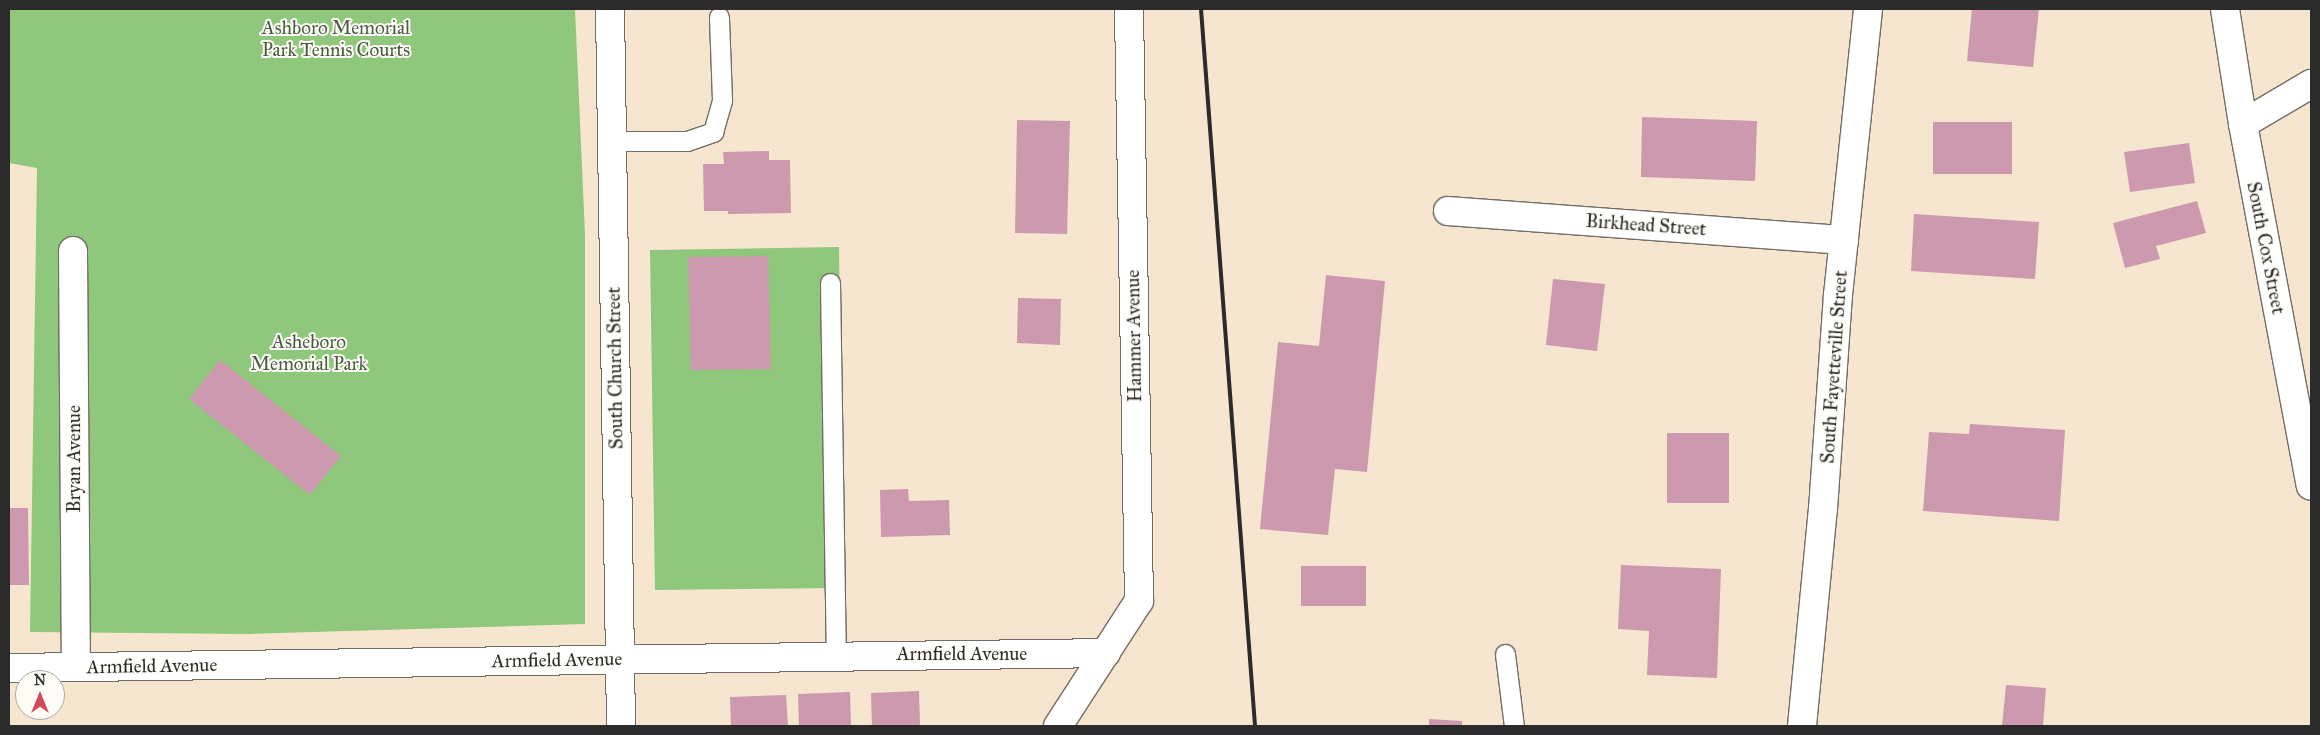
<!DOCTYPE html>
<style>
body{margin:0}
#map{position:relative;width:2320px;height:735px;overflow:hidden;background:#f6e6d0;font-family:"IM FELL Great Primer",serif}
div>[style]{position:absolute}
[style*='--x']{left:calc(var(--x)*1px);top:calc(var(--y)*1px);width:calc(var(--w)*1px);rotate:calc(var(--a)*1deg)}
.green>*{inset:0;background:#8fc87c}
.building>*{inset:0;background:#cd99ae}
.roads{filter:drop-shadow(1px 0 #726c65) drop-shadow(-1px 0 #726c65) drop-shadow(0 1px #726c65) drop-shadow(0 -1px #726c65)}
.service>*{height:19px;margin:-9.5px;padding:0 9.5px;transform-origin:9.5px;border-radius:9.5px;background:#fff}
.minor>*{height:28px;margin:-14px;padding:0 14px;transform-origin:14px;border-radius:14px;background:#fff}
.tertiary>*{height:28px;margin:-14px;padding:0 14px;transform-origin:14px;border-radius:14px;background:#fff}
.secondary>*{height:28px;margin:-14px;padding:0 14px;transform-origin:14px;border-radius:14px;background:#fff}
.primary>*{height:28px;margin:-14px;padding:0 14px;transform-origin:14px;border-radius:14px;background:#fff}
.rail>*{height:4px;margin:-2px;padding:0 2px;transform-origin:2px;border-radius:2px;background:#2b2b2b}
span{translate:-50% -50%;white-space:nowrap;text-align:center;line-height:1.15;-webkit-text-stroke:4px #fdfcf7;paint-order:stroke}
.park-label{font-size:19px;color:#495a43}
.street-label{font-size:19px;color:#2b2b2b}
.frame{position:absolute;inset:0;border:10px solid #2b2b2b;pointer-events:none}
.north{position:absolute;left:15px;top:670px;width:50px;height:50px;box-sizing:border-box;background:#fdfcf7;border:1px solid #a9a8a5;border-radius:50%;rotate:0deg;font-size:14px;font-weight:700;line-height:20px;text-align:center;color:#2b2b2b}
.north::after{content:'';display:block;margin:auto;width:18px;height:22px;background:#d1495b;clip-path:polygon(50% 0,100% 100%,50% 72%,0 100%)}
</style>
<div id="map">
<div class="green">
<div style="clip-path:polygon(9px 9px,575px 9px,585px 235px,585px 624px,249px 634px,30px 632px,37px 168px,9px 163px)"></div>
<div style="clip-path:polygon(839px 247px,844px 588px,655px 590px,650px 250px)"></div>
</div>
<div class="building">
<div style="clip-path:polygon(1972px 9px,2039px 9px,2033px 67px,1967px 61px)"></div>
<div style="clip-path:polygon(1642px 117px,1757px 121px,1755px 181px,1641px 177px)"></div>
<div style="clip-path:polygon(1017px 120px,1070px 121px,1067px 234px,1015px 233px)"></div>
<div style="clip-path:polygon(1933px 122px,2012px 122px,2012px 174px,1933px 174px)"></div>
<div style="clip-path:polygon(2189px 143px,2195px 183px,2130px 192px,2124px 152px)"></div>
<div style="clip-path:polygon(769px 151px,769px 160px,790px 160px,791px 213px,728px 214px,728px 211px,704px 211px,703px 164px,724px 164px,723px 152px)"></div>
<div style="clip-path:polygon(2197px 201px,2206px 233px,2156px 246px,2160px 259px,2125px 268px,2113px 223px)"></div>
<div style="clip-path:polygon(1914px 214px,2039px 222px,2035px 279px,1911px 271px)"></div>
<div style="clip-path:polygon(768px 256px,771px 369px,691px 370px,688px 257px)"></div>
<div style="clip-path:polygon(1326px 275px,1385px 281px,1367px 472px,1335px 469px,1328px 535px,1260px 529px,1278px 342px,1319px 346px)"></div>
<div style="clip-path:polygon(1553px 279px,1605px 284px,1597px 351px,1546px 345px)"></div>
<div style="clip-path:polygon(1018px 298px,1061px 299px,1060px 345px,1017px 343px)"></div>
<div style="clip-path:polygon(220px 360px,341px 456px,310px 495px,189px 399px)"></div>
<div style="clip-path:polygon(1970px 424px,2065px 430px,2059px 521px,1923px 511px,1929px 432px,1969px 434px)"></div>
<div style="clip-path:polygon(1667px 433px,1729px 433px,1729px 503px,1667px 503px)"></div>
<div style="clip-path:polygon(908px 489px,909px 501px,949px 500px,950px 535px,881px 537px,880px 490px)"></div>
<div style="clip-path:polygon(9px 508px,28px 508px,29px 585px,9px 585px)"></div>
<div style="clip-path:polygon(1621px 565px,1721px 569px,1717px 678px,1647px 675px,1649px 631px,1618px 629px)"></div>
<div style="clip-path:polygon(1301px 566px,1366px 566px,1366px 606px,1301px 606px)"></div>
<div style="clip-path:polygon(2006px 685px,2046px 688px,2043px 726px,2002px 726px)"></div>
<div style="clip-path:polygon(919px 691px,920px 726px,872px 726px,871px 693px)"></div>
<div style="clip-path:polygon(850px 692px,851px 726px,799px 726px,798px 694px)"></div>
<div style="clip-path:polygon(786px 695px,788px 726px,731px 726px,730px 697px)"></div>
<div style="clip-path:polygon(1429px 719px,1462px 721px,1462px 726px,1429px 726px)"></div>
</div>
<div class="roads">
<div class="service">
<div style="--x:612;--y:141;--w:75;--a:0"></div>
<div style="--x:687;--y:141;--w:28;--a:-19"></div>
<div style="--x:713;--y:132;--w:33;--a:-74"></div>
<div style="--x:722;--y:100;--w:83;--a:-92.1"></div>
<div style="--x:830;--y:283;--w:372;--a:89.1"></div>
<div style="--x:1505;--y:654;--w:73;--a:82.9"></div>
</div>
<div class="minor">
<div style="--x:2243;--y:124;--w:79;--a:-30.5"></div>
<div style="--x:1448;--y:211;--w:397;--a:4.2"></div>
<div style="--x:73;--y:251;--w:416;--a:89.6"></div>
<div style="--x:9;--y:668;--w:1097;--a:-0.78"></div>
<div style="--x:1058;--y:726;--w:149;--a:-57.1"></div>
<div style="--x:1139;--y:601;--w:592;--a:-90.97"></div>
</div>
<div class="tertiary">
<div style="--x:610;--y:9;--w:717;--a:89.12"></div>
</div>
<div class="secondary">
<div style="--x:2225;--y:9;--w:116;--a:81.1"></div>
<div style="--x:2243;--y:124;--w:368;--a:79.4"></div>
</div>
<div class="primary">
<div style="--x:1802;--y:726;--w:218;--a:-84.5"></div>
<div style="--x:1823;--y:509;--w:215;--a:-86"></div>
<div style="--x:1838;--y:295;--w:288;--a:-84"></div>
</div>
</div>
<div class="rail">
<div style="--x:1201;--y:9;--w:719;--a:85.69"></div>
</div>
<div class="park-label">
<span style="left:336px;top:39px">Ashboro Memorial<br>Park Tennis Courts</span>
<span style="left:309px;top:353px">Asheboro<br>Memorial Park</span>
</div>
<div class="street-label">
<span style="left:1646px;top:225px;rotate:4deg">Birkhead Street</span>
<span style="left:2266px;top:248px;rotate:79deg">South Cox Street</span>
<span style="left:1134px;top:336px;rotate:-91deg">Hammer Avenue</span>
<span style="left:1834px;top:367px;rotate:-86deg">South Fayetteville Street</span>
<span style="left:615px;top:368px;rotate:-91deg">South Church Street</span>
<span style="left:74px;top:459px;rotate:-90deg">Bryan Avenue</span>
<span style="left:962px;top:654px">Armfield Avenue</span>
<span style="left:557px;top:660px;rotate:-1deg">Armfield Avenue</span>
<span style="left:152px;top:666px;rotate:-1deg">Armfield Avenue</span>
</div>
<div class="frame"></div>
<div class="north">N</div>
</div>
